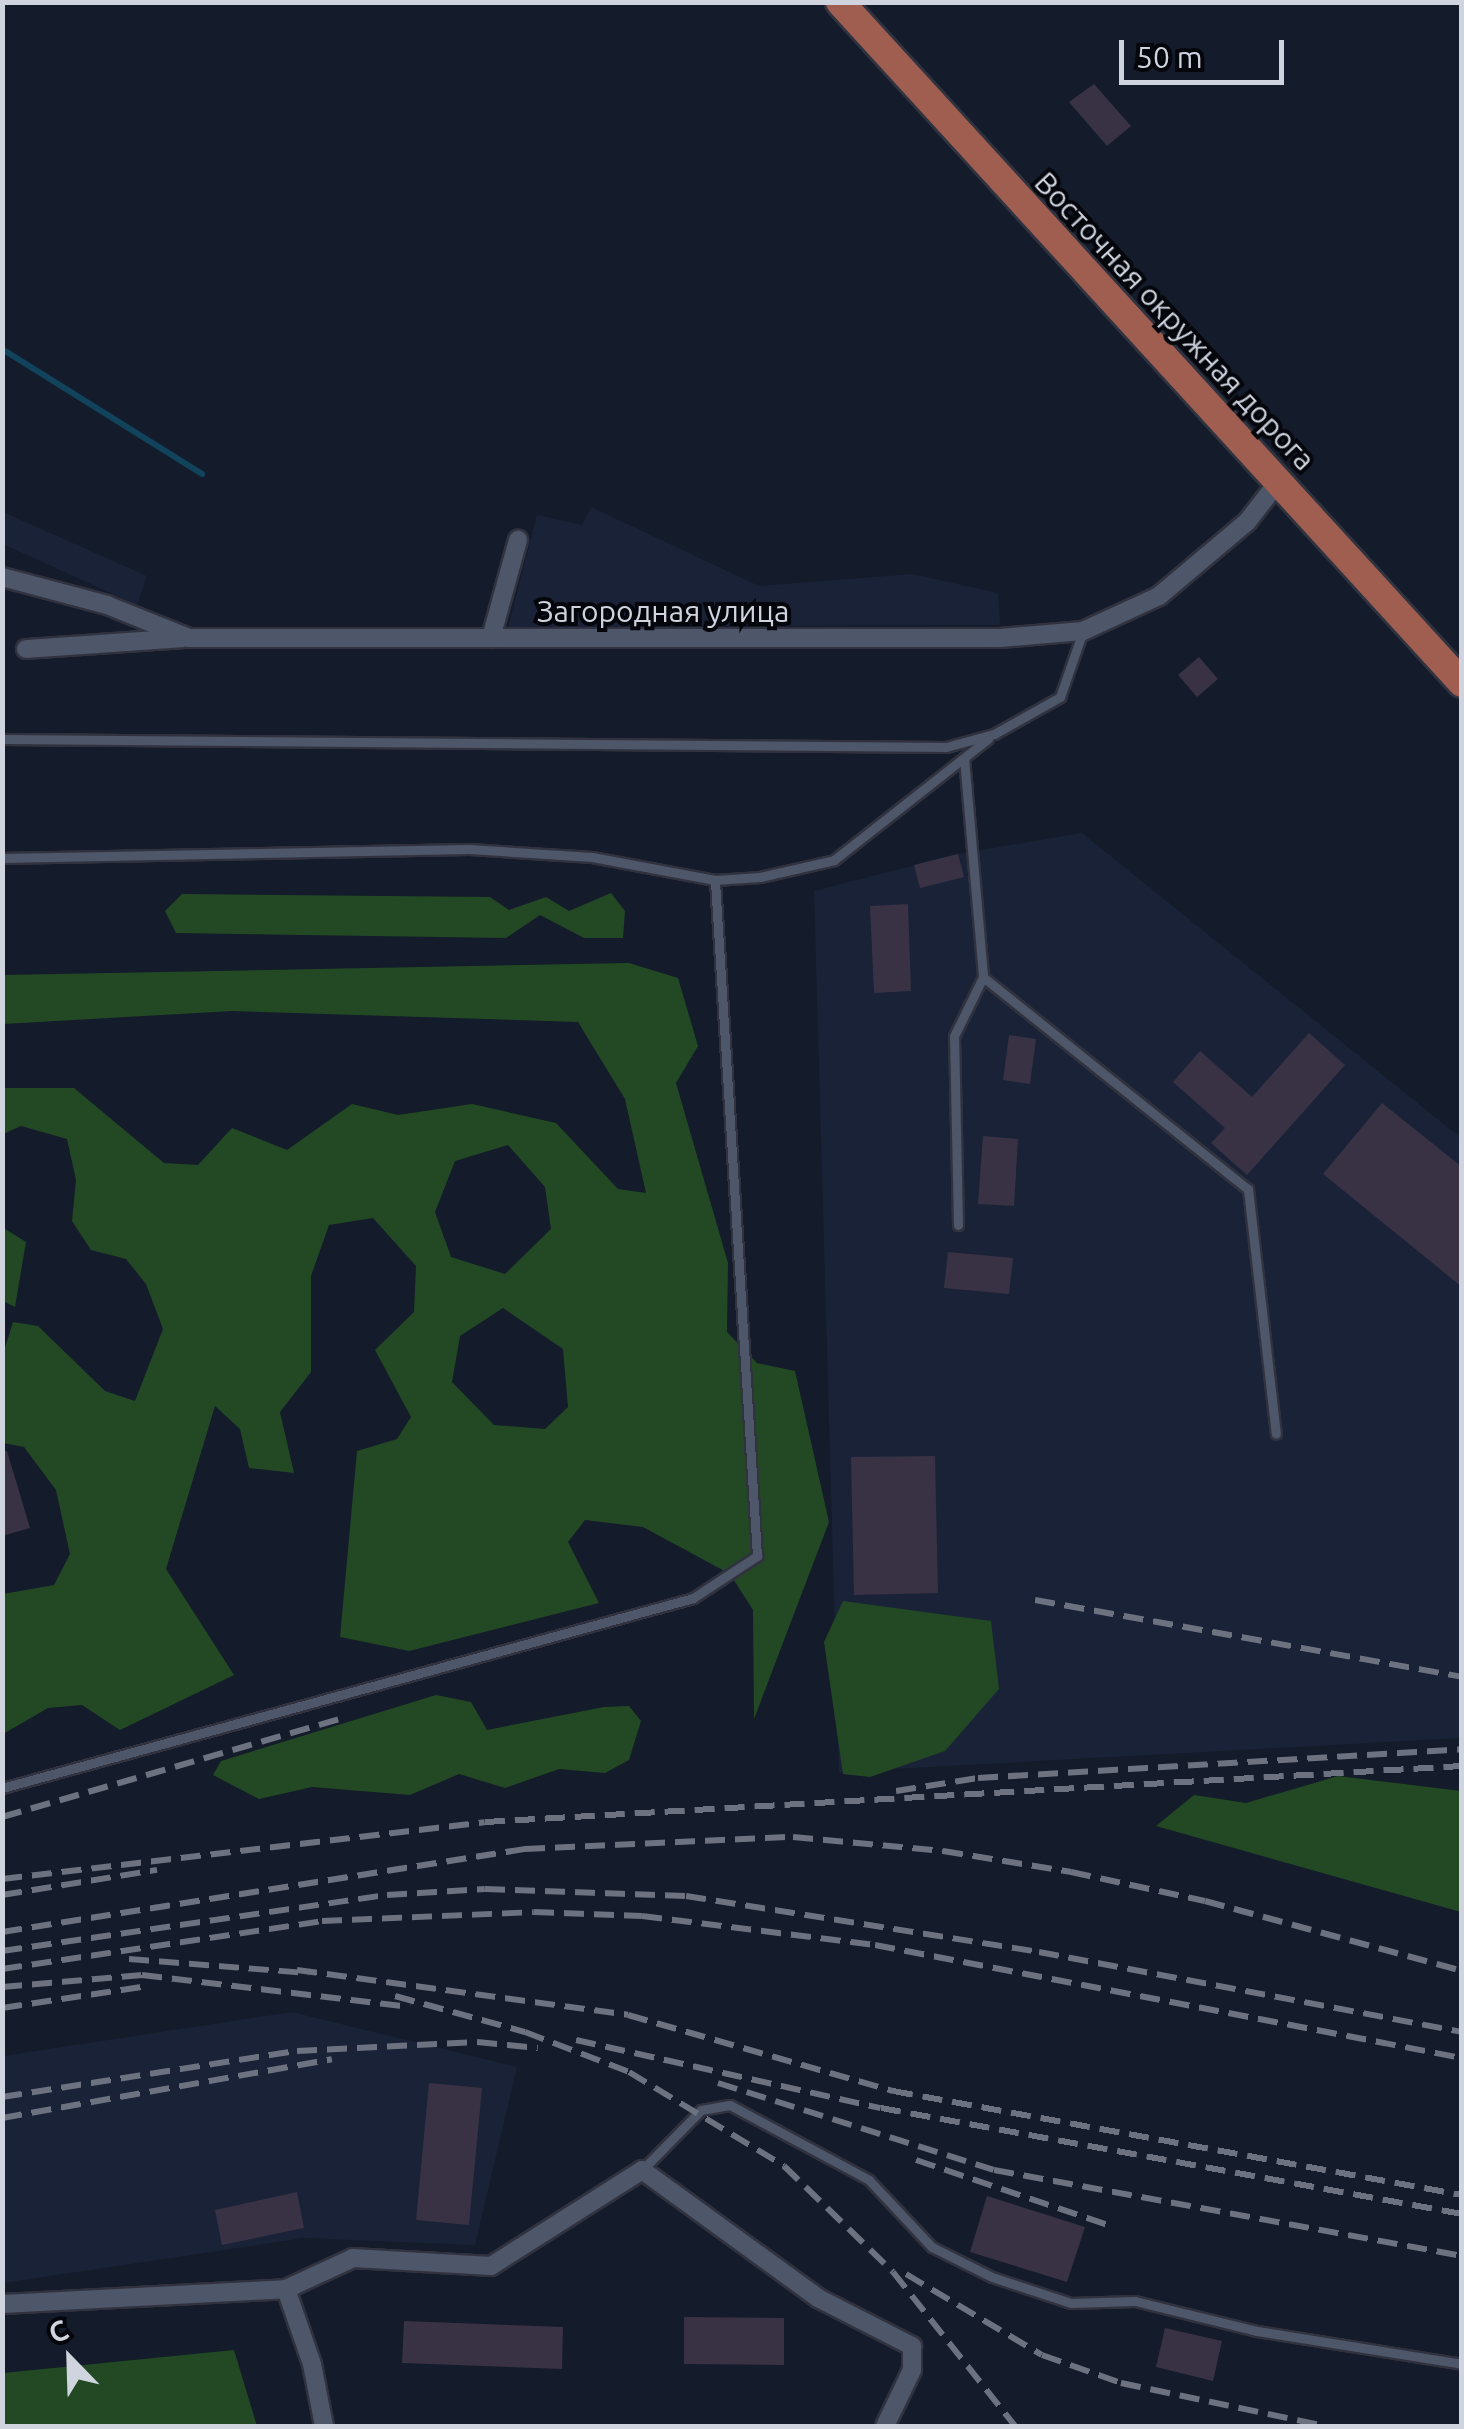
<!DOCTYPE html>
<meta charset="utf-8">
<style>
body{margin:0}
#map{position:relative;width:1464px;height:2429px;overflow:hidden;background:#141b2a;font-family:Ubuntu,sans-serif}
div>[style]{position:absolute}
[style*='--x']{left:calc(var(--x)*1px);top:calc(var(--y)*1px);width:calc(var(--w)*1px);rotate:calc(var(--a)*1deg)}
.built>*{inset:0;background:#1a2238}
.green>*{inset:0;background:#224924}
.stream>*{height:6px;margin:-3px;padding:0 3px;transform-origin:3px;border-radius:3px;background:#11445c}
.building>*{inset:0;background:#383244}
.roads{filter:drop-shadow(2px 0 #30333f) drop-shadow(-2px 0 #30333f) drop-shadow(0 2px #30333f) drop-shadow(0 -2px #30333f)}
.lane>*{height:9px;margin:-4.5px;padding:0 4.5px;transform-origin:4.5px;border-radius:4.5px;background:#4e5669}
.street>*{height:18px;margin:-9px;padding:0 9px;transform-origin:9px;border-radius:9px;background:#4e5669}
.primary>*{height:28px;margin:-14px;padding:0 14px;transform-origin:14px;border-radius:14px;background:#a05e50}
.rail>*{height:6px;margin-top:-3px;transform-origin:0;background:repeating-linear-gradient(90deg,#6c727f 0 20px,transparent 0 30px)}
span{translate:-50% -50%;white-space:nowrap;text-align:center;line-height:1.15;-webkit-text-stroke:8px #04060c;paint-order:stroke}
.street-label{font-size:30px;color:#cfd4df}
.frame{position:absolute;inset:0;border:5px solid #cfd4df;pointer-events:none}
.north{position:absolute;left:20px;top:2309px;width:100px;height:100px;-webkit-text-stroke:8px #04060c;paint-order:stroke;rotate:337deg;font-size:28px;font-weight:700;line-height:40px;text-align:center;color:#cfd4df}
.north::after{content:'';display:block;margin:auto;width:35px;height:45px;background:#cfd4df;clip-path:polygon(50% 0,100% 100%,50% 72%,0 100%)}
.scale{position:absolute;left:1119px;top:40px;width:165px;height:45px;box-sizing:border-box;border:5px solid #cfd4df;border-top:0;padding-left:12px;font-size:30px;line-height:35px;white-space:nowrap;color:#cfd4df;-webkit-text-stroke:8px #04060c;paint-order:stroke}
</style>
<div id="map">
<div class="built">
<div style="clip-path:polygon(591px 507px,759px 586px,912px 574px,998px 593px,1000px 625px,508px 627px,537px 515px,582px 525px)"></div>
<div style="clip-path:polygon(3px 512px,147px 576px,137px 605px,3px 544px)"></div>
<div style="clip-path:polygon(1082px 833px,1461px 1138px,1461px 1738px,839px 1772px,814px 891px,958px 854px)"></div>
<div style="clip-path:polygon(292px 2012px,517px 2067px,475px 2245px,304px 2238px,3px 2283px,3px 2056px)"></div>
</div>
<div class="green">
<div style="clip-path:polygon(611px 893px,625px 911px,623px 938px,584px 938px,540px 915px,506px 938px,176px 933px,165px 911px,182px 894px,490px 897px,509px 910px,546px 897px,569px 911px)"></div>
<div style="clip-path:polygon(evenodd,629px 963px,678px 978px,698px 1046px,676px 1083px,728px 1263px,727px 1332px,757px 1363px,795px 1371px,829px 1522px,754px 1719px,753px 1610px,730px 1574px,643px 1527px,585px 1520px,568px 1542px,599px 1603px,409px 1651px,340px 1637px,357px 1451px,397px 1439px,411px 1417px,375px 1350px,414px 1312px,416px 1266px,373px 1218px,329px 1225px,311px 1276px,311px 1372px,280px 1412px,294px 1473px,249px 1468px,240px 1429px,215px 1406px,166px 1569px,234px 1675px,120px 1730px,82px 1705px,48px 1708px,3px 1734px,3px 1594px,54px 1585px,70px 1554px,56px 1490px,24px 1447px,3px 1443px,3px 1354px,13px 1322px,38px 1326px,105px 1391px,135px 1401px,163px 1329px,146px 1284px,126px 1259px,91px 1250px,72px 1221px,76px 1180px,67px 1139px,21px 1126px,3px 1134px,3px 1088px,74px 1088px,164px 1163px,198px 1165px,232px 1128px,287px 1150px,352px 1104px,398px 1115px,472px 1104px,556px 1123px,618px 1189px,646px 1193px,625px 1099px,578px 1022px,232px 1011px,3px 1024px,3px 975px,629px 963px,508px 1145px,545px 1187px,551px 1229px,505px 1274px,451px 1257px,435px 1212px,455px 1161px,508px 1145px,629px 963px,503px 1308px,563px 1349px,568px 1407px,545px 1429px,494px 1425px,452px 1382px,460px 1336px,503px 1308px)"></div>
<div style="clip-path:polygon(2px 1227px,26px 1242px,15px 1307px,3px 1301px)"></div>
<div style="clip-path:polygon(843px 1601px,991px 1621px,999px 1689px,945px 1751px,870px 1777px,843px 1774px,824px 1642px)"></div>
<div style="clip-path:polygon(436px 1695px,471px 1702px,487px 1730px,604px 1707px,629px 1706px,641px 1721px,629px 1760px,605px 1773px,559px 1769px,505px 1788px,459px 1774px,410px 1795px,312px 1787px,259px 1799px,213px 1775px,221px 1761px)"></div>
<div style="clip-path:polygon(1338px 1776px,1461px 1791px,1461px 1912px,1156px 1826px,1194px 1795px,1246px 1803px)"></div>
<div style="clip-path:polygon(234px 2350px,257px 2426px,3px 2426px,3px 2373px)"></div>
</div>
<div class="stream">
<div style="--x:2;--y:349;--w:236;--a:32"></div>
</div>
<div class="building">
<div style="clip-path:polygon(1094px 84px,1131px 126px,1107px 146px,1069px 102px)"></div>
<div style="clip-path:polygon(1199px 657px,1218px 679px,1197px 697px,1178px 675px)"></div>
<div style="clip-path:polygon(958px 854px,964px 877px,920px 888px,914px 865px)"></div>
<div style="clip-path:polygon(908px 904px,911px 991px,874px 993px,870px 906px)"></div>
<div style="clip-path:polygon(1309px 1033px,1345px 1065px,1247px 1175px,1211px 1143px,1225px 1128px,1173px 1082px,1200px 1051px,1252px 1097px)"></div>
<div style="clip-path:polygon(1009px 1035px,1036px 1039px,1030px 1084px,1003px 1080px)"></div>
<div style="clip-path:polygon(1382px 1103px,1462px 1167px,1462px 1287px,1323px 1174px)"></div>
<div style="clip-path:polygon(983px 1136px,1018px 1139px,1014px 1206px,978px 1204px)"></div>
<div style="clip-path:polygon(948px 1252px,1013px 1258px,1009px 1294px,944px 1288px)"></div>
<div style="clip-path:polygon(7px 1451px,30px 1528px,2px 1536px,2px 1452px)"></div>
<div style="clip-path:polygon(935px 1456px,938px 1593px,854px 1595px,851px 1457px)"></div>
<div style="clip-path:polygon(429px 2083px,482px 2088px,469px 2225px,416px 2220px)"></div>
<div style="clip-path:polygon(297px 2192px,304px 2228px,222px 2245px,215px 2210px)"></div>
<div style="clip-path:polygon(987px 2196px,1085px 2227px,1067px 2282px,970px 2252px)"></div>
<div style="clip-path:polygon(684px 2317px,784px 2318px,784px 2365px,684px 2364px)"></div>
<div style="clip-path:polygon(404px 2321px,563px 2327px,562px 2369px,402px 2363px)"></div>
<div style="clip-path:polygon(1165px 2328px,1222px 2341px,1213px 2381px,1156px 2367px)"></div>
</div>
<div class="roads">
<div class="lane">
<div style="--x:2;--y:739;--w:944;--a:0.49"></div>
<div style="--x:946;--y:747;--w:50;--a:-15.2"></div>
<div style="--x:994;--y:734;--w:76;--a:-29.3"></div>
<div style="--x:1060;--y:697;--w:70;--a:-70.8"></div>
<div style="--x:964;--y:758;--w:220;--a:85"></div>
<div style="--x:983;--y:977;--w:339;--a:38.7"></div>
<div style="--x:1248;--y:1189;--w:246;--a:83.5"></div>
<div style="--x:2;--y:858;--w:467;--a:-1.1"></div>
<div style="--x:469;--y:849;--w:123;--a:3.7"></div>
<div style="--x:592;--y:857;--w:125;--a:10.6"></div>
<div style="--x:715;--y:880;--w:45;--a:-3.8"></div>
<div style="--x:760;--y:877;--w:76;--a:-12.9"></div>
<div style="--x:834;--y:860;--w:196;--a:-38.2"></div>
<div style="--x:958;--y:1225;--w:189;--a:-91.2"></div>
<div style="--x:954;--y:1036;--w:66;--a:-63.8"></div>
<div style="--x:2;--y:1788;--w:717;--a:-15.37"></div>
<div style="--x:693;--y:1598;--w:77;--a:-33.3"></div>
<div style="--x:757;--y:1556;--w:677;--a:-93.56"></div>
<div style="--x:642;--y:2170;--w:84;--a:-45.5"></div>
<div style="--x:701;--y:2110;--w:29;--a:-10"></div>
<div style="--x:730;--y:2105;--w:158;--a:28.3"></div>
<div style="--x:869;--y:2180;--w:92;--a:46.8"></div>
<div style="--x:932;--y:2247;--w:67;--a:26.6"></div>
<div style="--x:992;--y:2277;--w:83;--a:18.2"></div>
<div style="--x:1071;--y:2303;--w:64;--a:-1.8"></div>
<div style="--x:1135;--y:2301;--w:126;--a:13.8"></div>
<div style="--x:1257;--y:2331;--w:208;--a:9.1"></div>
</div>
<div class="street">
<div style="--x:2;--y:577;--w:109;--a:14.9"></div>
<div style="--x:107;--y:605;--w:88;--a:21.9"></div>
<div style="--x:189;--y:638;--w:811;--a:0"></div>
<div style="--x:1000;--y:638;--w:83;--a:-4.8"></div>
<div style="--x:1083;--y:631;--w:84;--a:-24.7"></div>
<div style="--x:1159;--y:596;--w:115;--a:-40.1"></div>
<div style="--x:1247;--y:522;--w:51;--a:-52.2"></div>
<div style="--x:491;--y:638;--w:102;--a:-74.6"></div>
<div style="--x:26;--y:649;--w:157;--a:-4"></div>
<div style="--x:286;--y:2289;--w:74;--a:-24.8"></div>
<div style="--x:353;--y:2258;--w:138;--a:3.3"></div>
<div style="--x:491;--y:2266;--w:179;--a:-32.4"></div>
<div style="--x:642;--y:2170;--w:218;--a:36"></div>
<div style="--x:818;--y:2298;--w:106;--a:27.1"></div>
<div style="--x:912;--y:2346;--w:24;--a:90"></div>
<div style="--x:912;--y:2370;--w:62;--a:115.7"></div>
<div style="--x:2;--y:2304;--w:284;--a:-3"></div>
<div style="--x:286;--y:2289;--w:79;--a:70.9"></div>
<div style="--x:312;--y:2364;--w:63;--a:79"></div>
</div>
<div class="primary">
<div style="--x:840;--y:2;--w:922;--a:47.59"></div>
</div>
</div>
<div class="rail">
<div style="--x:1035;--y:1600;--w:434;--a:10.2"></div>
<div style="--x:896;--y:1791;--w:83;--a:-9"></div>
<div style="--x:978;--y:1778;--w:485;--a:-3.4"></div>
<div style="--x:2;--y:1817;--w:352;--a:-16.2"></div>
<div style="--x:2;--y:1879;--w:486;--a:-6.7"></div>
<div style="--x:485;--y:1822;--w:979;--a:-3.28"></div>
<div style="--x:2;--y:1895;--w:157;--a:-9.2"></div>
<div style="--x:2;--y:1932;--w:530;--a:-9.02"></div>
<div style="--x:525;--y:1849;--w:268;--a:-2.6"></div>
<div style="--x:793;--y:1837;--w:151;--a:5.3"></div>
<div style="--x:943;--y:1851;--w:130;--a:9.3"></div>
<div style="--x:1071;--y:1872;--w:137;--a:12.2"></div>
<div style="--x:1205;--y:1901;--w:266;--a:15.2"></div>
<div style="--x:2;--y:1951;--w:389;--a:-8.3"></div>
<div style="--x:387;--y:1895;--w:98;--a:-3.5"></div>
<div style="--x:485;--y:1889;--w:201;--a:2"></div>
<div style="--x:686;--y:1896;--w:357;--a:9"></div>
<div style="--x:1039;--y:1952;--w:430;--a:10.7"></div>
<div style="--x:129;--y:1959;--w:180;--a:4.5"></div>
<div style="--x:2;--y:1969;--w:324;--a:-8.5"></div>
<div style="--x:322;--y:1921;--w:212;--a:-2.4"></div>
<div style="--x:534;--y:1912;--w:108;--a:2.1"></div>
<div style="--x:642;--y:1916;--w:235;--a:7.1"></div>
<div style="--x:875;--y:1945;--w:598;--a:10.9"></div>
<div style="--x:297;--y:1970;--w:334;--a:7.7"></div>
<div style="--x:628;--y:2015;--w:276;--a:16"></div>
<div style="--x:893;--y:2091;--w:578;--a:10.36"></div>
<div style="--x:2;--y:1987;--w:141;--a:-4.9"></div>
<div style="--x:142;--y:1975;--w:270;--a:6.8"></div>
<div style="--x:395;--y:1996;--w:135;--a:15.5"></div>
<div style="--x:525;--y:2032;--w:111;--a:21"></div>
<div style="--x:629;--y:2072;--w:181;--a:31.2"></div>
<div style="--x:784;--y:2166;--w:152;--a:44.2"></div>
<div style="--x:893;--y:2272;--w:196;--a:51.6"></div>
<div style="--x:2;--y:2008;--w:141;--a:-8.6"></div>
<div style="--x:576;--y:2040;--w:312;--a:12.6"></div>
<div style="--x:881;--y:2108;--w:591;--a:10.34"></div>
<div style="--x:718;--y:2083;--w:289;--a:17.5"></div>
<div style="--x:994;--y:2170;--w:476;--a:10.4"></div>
<div style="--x:2;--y:2097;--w:299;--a:-8.9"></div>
<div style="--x:297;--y:2051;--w:180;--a:-2.9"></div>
<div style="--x:477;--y:2042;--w:61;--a:5.6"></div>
<div style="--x:2;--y:2118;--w:335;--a:-10.1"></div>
<div style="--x:916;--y:2160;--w:203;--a:18.7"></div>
<div style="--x:906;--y:2274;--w:158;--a:30.8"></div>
<div style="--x:1042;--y:2355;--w:84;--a:19.5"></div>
<div style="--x:1121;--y:2383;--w:208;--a:11.9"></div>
</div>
<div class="street-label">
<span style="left:1175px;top:321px;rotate:47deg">Восточная окружная дорога</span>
<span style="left:663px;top:611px">Загородная улица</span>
</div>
<div class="frame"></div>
<div class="north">С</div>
<div class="scale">50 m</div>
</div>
